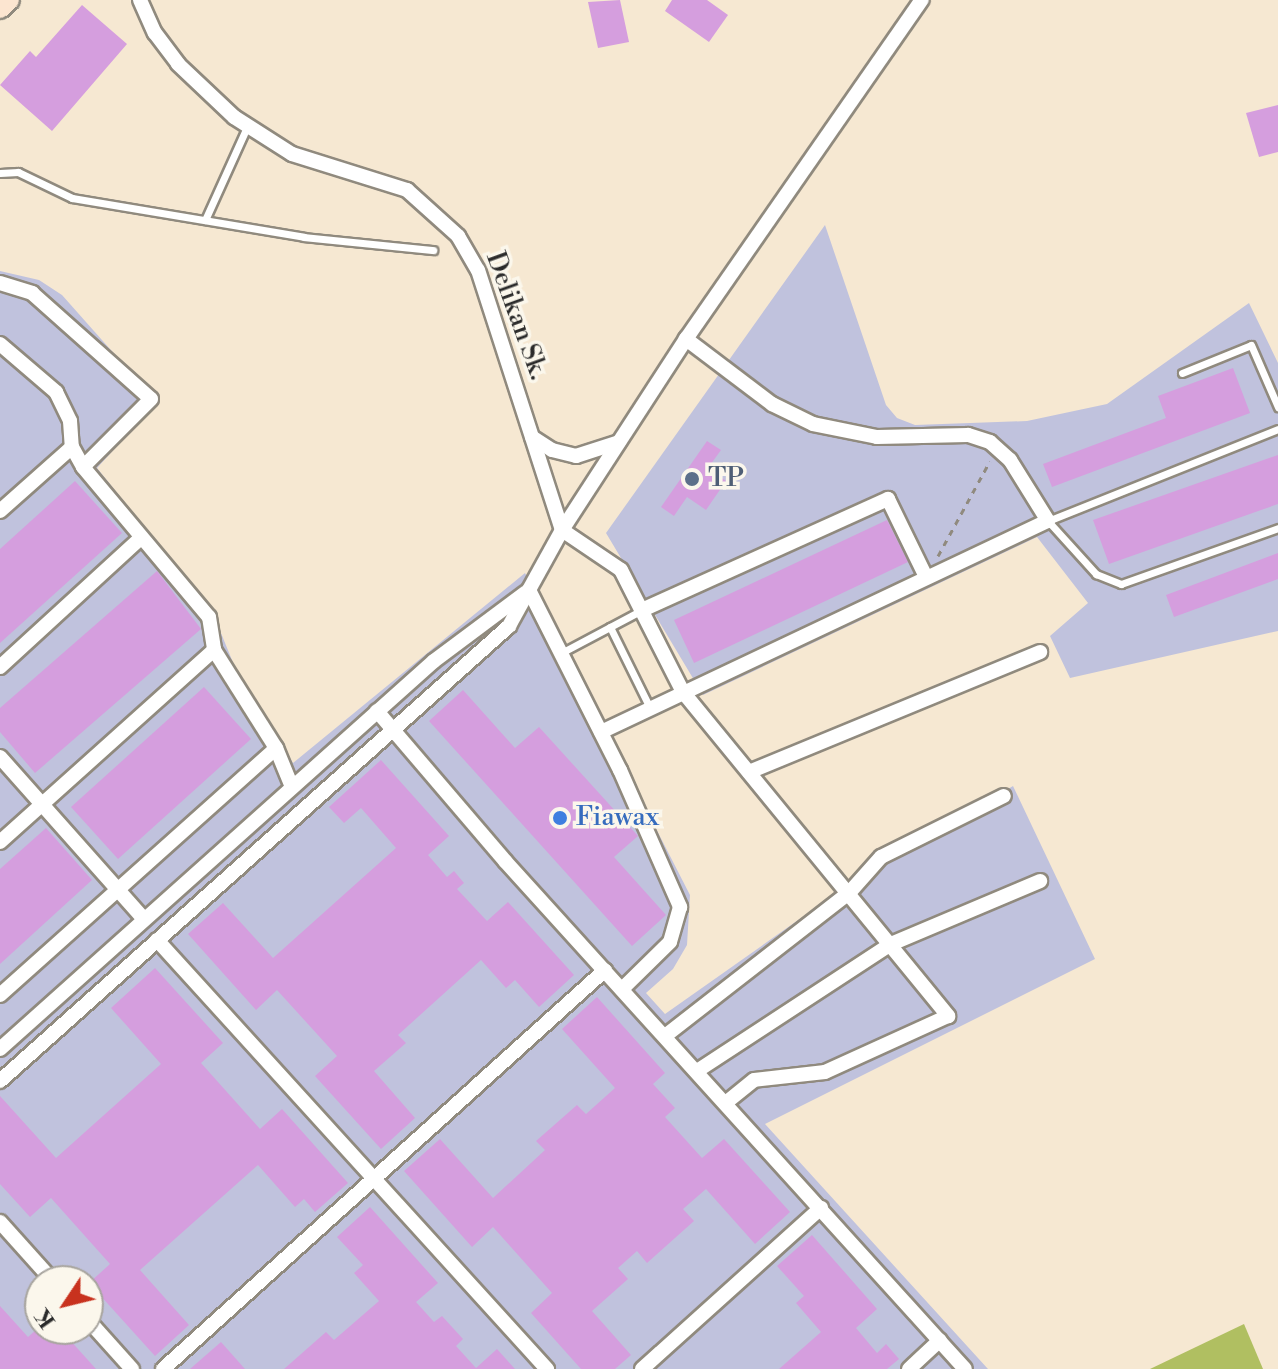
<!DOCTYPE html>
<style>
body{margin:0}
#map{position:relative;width:1278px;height:1369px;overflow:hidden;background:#f6e8d2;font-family:"Libre Bodoni",serif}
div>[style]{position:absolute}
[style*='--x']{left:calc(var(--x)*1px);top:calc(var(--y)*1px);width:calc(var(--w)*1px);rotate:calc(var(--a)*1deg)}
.industrial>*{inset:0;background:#c0c2dd}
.green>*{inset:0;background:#b0bf61}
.building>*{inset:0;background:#d59ede}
.path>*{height:3px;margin-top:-1.5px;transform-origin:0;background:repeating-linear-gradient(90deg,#908a7e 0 6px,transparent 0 12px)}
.roads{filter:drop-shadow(2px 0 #908a7e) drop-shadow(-2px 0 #908a7e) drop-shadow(0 2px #908a7e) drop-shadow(0 -2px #908a7e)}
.lane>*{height:7px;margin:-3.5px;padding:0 3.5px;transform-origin:3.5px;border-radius:3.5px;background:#fff}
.street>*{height:14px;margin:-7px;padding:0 7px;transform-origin:7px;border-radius:7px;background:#fff}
.secondary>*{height:20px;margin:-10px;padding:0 10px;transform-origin:10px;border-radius:10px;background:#fce5d0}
.dots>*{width:22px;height:22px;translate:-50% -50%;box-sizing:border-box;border:4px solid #fbf7ec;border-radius:50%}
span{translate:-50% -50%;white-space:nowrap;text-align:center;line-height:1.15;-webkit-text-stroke:7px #fbf7ec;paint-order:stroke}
.street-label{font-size:26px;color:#2b2b2b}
.service-label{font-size:26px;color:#4e5e75}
.left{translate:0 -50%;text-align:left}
.shop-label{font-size:26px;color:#366cbe}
.north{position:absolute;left:24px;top:1265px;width:80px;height:80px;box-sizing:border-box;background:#fbf7ec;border:2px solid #a8a59f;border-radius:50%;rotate:235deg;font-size:22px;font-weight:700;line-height:32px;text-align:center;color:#2b2b2b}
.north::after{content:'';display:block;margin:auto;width:28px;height:36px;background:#c8321e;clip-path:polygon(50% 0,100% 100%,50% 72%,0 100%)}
</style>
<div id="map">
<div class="industrial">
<div style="clip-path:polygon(825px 225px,886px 405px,897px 418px,915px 425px,1027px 421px,1107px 404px,1249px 303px,1278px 363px,1278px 631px,1070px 678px,1050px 636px,1088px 603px,1037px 537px,703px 695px,606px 533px)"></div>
<div style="clip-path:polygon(evenodd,0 271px,39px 280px,62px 295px,157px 402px,97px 468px,212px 611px,234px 665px,293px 763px,525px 573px,690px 895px,687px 945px,673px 969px,646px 993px,665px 1014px,855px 880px,1013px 786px,1095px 959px,765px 1124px,988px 1369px,0 1369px,0 271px,40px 1281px,88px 1281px,88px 1329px,40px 1329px,40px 1281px)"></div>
</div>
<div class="green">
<div style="clip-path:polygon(1244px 1324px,1263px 1369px,1150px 1369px)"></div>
</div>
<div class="building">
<div style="clip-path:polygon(620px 0,629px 42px,598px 48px,588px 2px)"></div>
<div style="clip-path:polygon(672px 0,707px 0,728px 15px,709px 42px,665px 11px)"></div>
<div style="clip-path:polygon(82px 5px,127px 44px,52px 131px,0 85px,30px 51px,36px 57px)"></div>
<div style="clip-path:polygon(1278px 105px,1278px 152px,1259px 157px,1246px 113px)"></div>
<div style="clip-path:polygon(1233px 368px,1250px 413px,1052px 487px,1043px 464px,1166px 418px,1158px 396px)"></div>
<div style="clip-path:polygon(707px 441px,721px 450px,708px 468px,726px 481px,706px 510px,687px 497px,674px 516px,661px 507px)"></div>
<div style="clip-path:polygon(1278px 455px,1278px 504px,1109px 564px,1093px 520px)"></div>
<div style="clip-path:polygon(75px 481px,122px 533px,0 643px,0 549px)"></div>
<div style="clip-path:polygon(887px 520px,908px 562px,694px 663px,674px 620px)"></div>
<div style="clip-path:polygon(1278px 553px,1278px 579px,1174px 617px,1166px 595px)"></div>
<div style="clip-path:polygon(157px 571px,201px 629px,35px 773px,0 732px,0 708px)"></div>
<div style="clip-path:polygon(204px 687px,251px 739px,118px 859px,71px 807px)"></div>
<div style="clip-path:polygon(463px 690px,515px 748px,539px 727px,638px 836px,614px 857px,666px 915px,632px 946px,429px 721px)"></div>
<div style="clip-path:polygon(381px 760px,449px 836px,428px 855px,447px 877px,454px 871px,464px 883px,457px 889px,487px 921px,508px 902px,574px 975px,539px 1007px,515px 980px,506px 988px,481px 960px,398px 1035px,406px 1043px,374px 1071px,415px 1118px,381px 1149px,315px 1076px,337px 1056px,277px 990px,256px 1010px,188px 934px,223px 903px,273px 958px,396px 848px,361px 808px,344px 823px,329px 807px)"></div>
<div style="clip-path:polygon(46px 828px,92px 880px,0 964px,0 869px)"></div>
<div style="clip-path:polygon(155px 968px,223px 1043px,201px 1063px,260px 1129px,282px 1109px,348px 1183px,315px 1212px,304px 1199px,295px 1207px,258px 1165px,140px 1270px,189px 1325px,155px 1356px,89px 1283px,110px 1264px,51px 1198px,30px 1217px,0 1184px,0 1096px,56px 1158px,161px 1064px,111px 1008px)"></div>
<div style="clip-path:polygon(597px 997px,665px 1073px,653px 1084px,675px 1108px,665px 1117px,702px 1158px,724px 1139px,790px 1212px,755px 1244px,706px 1189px,683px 1209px,694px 1221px,647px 1263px,637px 1251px,618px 1268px,628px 1279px,592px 1311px,631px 1355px,615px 1369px,581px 1369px,531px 1313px,552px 1293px,493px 1227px,472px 1247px,404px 1171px,440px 1139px,493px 1198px,545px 1150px,536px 1141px,577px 1105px,586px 1114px,615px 1088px,562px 1029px)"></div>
<div style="clip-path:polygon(370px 1207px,438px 1283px,416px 1302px,434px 1322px,442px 1316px,463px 1339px,456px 1346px,476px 1368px,497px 1349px,515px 1369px,284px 1369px,326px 1332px,334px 1340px,379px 1301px,354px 1273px,363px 1265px,337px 1237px)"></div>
<div style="clip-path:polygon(812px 1235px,877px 1309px,856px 1328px,877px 1353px,886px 1344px,899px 1359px,887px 1369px,779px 1369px,821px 1332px,796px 1303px,804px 1296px,777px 1266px)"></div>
<div style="clip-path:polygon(0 1306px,28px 1337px,37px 1329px,60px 1329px,96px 1369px,0 1369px)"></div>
<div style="clip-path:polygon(221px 1342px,245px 1369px,190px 1369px)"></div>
</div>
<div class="path">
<div style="--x:938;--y:556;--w:108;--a:-61.3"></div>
</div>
<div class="roads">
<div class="lane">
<div style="--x:0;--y:173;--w:18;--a:-3"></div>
<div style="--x:18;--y:172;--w:60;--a:25.7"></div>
<div style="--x:72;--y:198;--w:235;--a:9.5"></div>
<div style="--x:304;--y:237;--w:130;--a:5.8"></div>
<div style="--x:205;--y:220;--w:102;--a:-65.7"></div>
<div style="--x:1182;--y:373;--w:74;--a:-22.1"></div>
<div style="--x:1251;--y:345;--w:68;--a:66.5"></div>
<div style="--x:1278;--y:429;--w:248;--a:158.2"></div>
<div style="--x:1048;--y:521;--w:72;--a:47.8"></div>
<div style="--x:1096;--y:574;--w:27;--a:22"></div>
<div style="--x:1121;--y:584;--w:167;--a:-19.6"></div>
<div style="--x:610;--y:627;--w:90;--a:63.7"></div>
<div style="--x:561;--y:653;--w:92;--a:-28"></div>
</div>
<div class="street">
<div style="--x:140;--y:0;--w:36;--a:66"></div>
<div style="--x:155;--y:33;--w:39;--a:53"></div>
<div style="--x:178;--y:64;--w:77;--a:43.4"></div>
<div style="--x:234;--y:117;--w:69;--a:32.5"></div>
<div style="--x:292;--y:154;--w:121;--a:17.4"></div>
<div style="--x:407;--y:190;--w:69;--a:42"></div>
<div style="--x:458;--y:236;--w:39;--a:60"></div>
<div style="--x:478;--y:270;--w:273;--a:72.1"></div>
<div style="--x:0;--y:283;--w:34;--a:17"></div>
<div style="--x:32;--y:293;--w:159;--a:41.7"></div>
<div style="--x:151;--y:399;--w:96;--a:135"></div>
<div style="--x:0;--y:344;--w:74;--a:40.6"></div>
<div style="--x:56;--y:392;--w:32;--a:64"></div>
<div style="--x:70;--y:421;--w:26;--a:86"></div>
<div style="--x:72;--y:447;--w:23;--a:61"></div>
<div style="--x:83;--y:467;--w:196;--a:50"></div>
<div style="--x:209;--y:617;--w:33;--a:81"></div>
<div style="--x:214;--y:650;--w:116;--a:57.7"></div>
<div style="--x:532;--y:437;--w:24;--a:33"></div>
<div style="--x:552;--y:450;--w:25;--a:14"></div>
<div style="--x:576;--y:456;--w:45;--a:-18"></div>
<div style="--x:0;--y:511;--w:96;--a:-41.6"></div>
<div style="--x:562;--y:530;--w:71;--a:34.1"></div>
<div style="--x:621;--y:570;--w:137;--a:63.1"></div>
<div style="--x:683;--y:692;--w:419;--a:50.7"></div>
<div style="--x:948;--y:1016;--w:135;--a:155.5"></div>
<div style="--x:825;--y:1072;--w:71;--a:173.6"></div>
<div style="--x:754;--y:1080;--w:36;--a:141"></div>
<div style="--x:529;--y:590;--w:202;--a:63.2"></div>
<div style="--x:620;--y:770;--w:150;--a:66.3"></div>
<div style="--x:680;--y:907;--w:36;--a:106"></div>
<div style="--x:670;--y:942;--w:67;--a:135.6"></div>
<div style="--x:642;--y:610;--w:270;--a:-24.3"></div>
<div style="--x:888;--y:499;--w:87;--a:64"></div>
<div style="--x:0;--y:667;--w:191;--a:-42.5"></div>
<div style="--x:377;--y:711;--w:197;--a:49.5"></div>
<div style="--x:505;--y:861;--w:685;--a:47.84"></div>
<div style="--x:601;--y:732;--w:494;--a:-25.3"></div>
<div style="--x:1048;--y:521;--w:72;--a:-121.9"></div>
<div style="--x:1010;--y:460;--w:27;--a:-138"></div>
<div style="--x:990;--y:442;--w:23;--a:-162"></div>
<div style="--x:968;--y:435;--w:91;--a:178.7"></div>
<div style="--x:877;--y:437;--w:65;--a:-168.5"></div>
<div style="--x:813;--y:424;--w:46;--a:-154"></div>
<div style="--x:772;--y:404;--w:108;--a:-142.9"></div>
<div style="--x:0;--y:757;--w:217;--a:48.4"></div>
<div style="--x:749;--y:772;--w:315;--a:-22.4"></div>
<div style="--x:0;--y:842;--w:288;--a:-41.9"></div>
<div style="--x:157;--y:940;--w:580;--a:47.73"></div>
<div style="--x:0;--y:995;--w:370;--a:-41.8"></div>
<div style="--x:276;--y:748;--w:42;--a:67.7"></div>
<div style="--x:665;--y:1036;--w:233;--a:-37.9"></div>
<div style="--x:849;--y:893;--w:48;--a:-48.4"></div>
<div style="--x:881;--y:857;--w:137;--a:-26.4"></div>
<div style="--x:0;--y:1049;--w:582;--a:-41.8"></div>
<div style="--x:434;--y:661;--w:114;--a:-36.8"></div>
<div style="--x:697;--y:1071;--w:232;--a:-33.2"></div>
<div style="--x:891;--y:944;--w:162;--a:-22.9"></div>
<div style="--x:0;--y:1081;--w:683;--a:-41.79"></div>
<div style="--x:509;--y:626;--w:110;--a:-61.1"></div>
<div style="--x:562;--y:530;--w:228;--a:-57"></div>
<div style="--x:686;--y:339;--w:413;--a:-55.2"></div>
<div style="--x:0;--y:1222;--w:79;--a:48.1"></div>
<div style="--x:88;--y:1320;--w:66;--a:48.1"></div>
<div style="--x:163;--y:1369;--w:595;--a:-42.07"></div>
<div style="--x:642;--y:1369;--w:241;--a:-42"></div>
<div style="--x:909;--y:1369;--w:42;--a:-43.1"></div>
</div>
<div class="secondary">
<div style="--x:0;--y:8;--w:12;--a:-42"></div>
</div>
</div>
<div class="dots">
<div style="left:692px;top:479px;background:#5c6f8a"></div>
<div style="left:560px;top:818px;background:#3f7fe0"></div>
</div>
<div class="street-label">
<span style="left:516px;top:316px;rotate:70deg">Delikan Sk.</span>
</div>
<div class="service-label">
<span class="left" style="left:708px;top:479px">TP</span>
</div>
<div class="shop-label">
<span class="left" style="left:576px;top:818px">Fiawax</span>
</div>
<div class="north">K</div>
</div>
